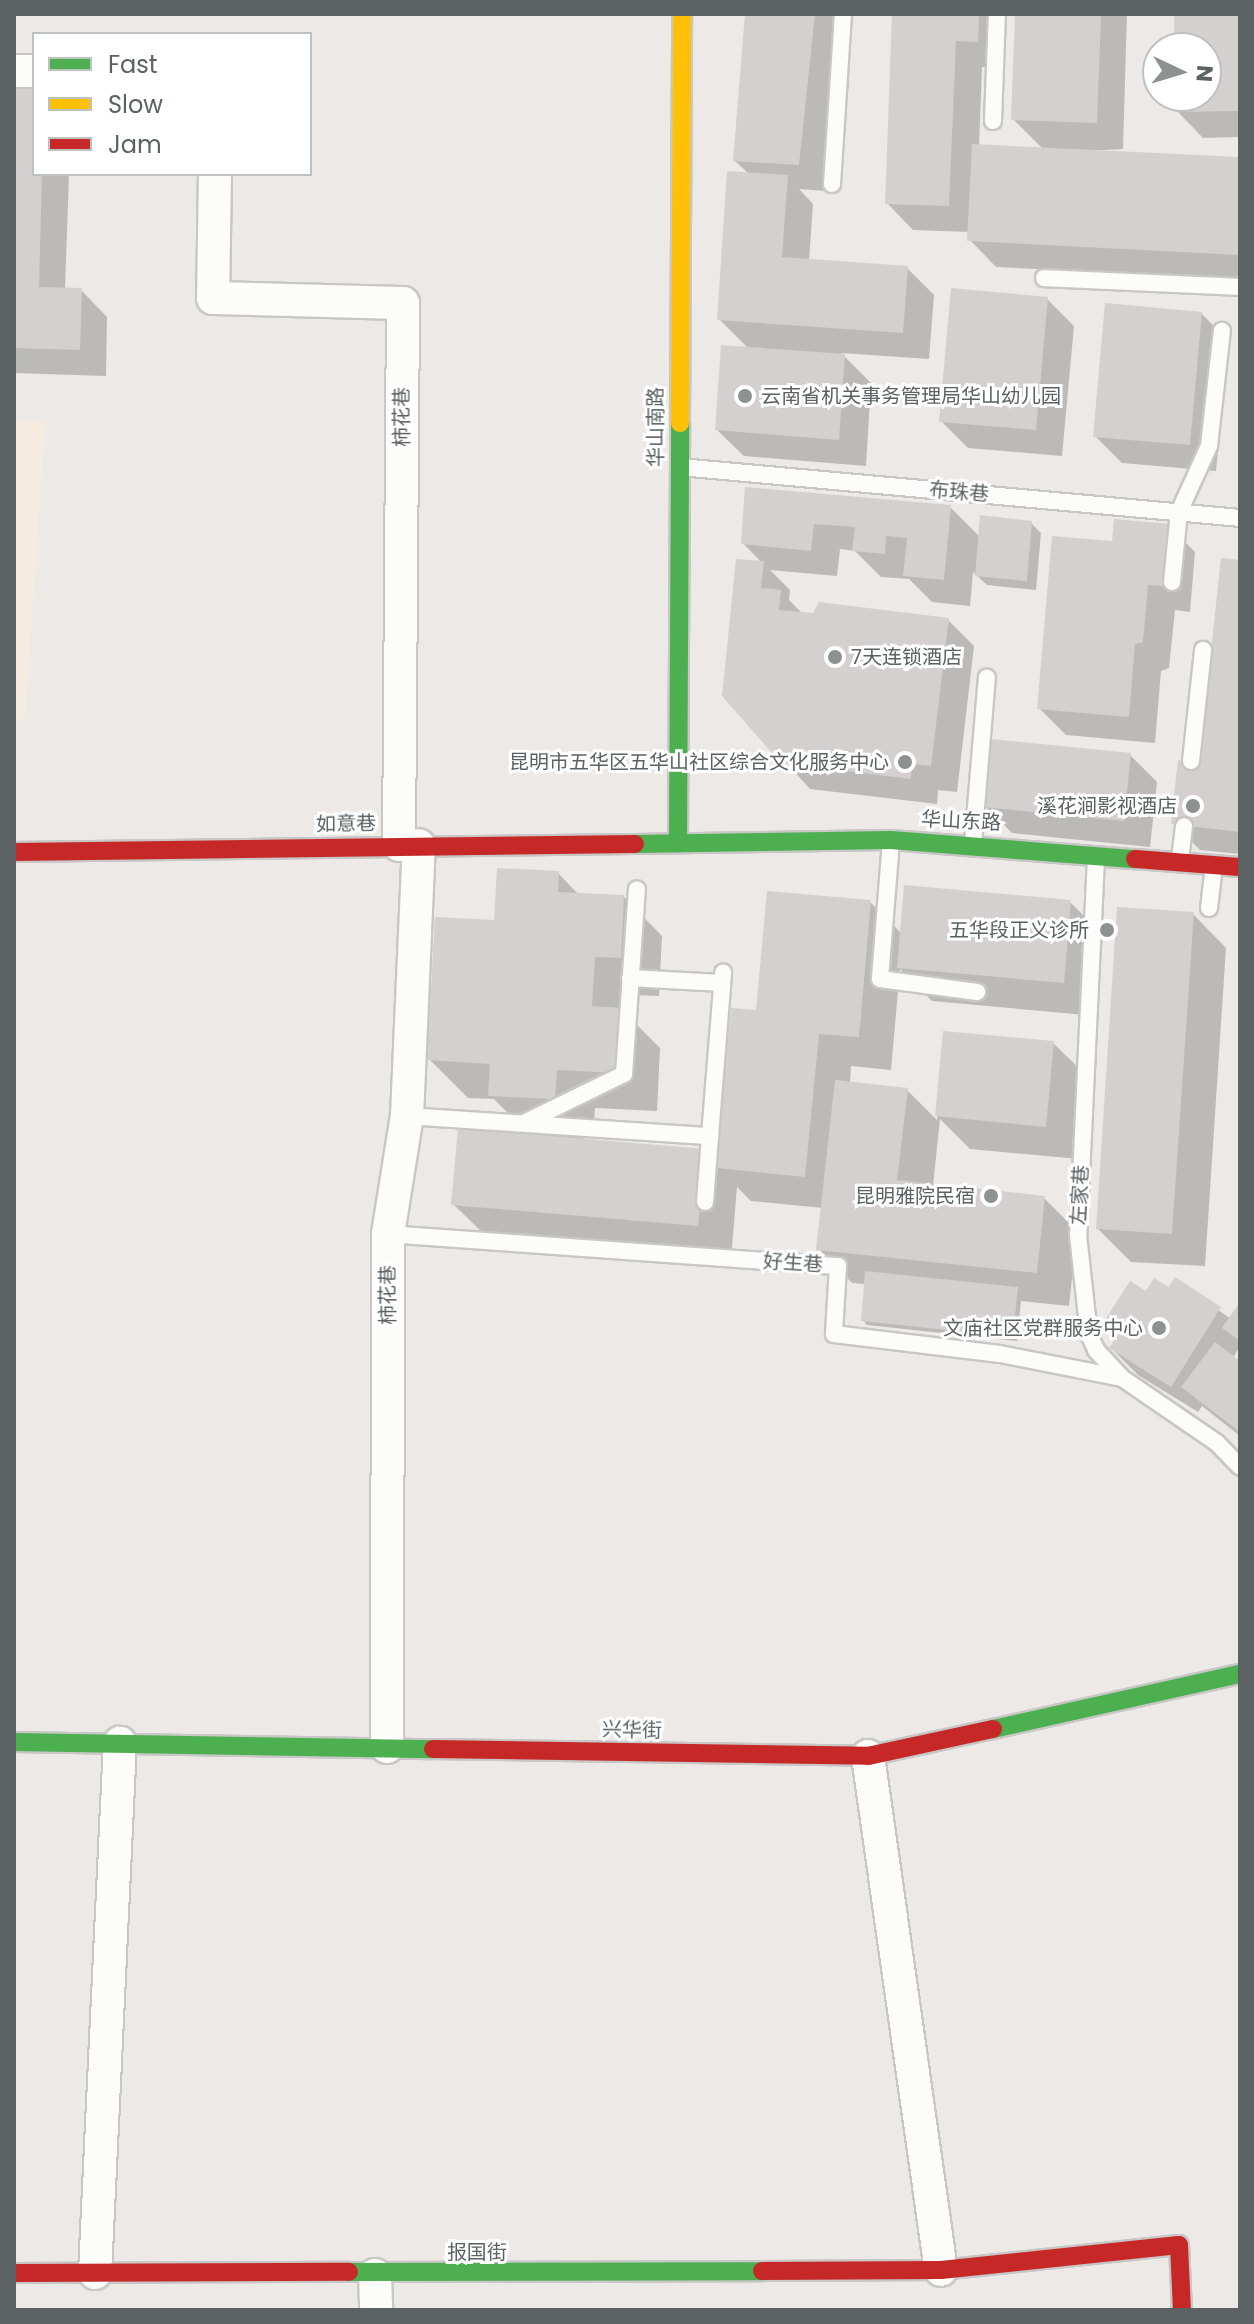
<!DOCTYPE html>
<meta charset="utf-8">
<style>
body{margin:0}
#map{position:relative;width:1254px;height:2324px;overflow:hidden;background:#ece9e6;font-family:Poppins,"Noto Sans SC",sans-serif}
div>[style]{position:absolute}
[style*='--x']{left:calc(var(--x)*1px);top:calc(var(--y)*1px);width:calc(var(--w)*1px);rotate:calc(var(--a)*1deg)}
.commercial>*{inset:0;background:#f5ebdf}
.shadow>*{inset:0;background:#0003}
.building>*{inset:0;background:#d3d0cf}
.roads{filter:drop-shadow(2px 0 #c8c7c6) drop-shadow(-2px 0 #c8c7c6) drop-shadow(0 2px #c8c7c6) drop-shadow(0 -2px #c8c7c6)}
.lane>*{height:16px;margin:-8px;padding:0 8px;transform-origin:8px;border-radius:8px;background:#fcfcfb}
.street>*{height:32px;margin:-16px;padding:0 16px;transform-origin:16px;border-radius:16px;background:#fcfcfb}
.fast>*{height:18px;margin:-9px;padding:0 9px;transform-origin:9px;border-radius:9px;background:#4caf50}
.slow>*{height:18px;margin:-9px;padding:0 9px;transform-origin:9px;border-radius:9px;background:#ffc107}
.jam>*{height:18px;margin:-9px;padding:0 9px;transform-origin:9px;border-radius:9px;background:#c62828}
.dots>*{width:22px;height:22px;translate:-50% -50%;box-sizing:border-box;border:4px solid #fff;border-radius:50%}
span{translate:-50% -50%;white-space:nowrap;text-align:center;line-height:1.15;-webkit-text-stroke:6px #fff;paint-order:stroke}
.poi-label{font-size:20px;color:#5c6264}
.left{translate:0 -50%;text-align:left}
.right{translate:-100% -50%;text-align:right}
.street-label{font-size:20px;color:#5c6264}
.frame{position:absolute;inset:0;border:16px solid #5c6264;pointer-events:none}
.legend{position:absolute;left:32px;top:32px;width:280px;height:144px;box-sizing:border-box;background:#fff;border:2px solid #bec0c1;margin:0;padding:10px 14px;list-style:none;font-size:24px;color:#5c6264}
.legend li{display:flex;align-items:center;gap:16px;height:40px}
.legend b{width:40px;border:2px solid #bec0c1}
.north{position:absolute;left:1142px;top:32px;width:80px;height:80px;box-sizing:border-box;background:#fff;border:2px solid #bec0c1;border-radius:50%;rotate:94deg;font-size:22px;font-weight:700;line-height:32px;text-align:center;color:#5c6264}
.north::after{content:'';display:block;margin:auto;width:28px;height:36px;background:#8e9192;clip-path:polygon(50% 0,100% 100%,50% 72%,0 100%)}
</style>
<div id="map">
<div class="commercial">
<div style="clip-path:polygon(14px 421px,45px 422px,25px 719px,14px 719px)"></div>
</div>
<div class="shadow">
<div style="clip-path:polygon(747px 14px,844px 14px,826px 191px,799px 189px,813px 204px,809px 261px,907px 268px,934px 295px,929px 359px,841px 353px,871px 383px,866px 466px,744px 456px,717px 430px,749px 349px,719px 319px,749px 174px,735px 161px)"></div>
<div style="clip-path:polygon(894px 14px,998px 14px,1005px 21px,1004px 68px,982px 67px,979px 146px,1043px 149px,1013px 119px,1017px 14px,1127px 14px,1123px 149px,1088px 151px,1240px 159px,1240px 279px,996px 267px,970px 240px,970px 232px,913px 230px,887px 203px)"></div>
<div style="clip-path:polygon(1176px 14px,1240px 14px,1240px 137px,1203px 138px,1177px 111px,1177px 96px,1206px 96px,1206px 48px,1176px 48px)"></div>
<div style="clip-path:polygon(14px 87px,34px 88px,34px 174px,69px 174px,65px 290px,81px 290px,107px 317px,106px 376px,14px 373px)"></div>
<div style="clip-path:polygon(1047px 299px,1074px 326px,1062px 456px,968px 448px,941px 421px)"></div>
<div style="clip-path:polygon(1202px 314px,1228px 341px,1216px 471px,1122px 463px,1095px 436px)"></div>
<div style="clip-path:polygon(747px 489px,950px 507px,980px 537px,1031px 523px,1041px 533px,1036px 590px,987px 585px,973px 572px,970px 606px,932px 602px,909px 579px,881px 577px,855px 551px,840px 549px,837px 576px,770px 570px,790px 590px,789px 600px,803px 614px,948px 620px,974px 646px,957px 792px,938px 790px,937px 804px,810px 789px,725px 695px,762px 563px,743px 543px)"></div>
<div style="clip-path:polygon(1169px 526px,1195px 552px,1190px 612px,1175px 610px,1169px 668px,1161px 671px,1155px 743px,1066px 735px,1039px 708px,1114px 543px)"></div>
<div style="clip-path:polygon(1240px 562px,1240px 854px,1200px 850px,1173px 823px,1201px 765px)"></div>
<div style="clip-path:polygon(1130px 755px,1157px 782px,1150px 847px,1012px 833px,985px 806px)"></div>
<div style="clip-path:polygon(558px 873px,579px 895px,624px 897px,662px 936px,659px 996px,633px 995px,632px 1020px,660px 1048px,657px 1111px,595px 1108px,593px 1137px,576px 1140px,704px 1151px,718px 1165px,758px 1012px,870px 902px,902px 934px,1070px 902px,1103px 935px,1097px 1016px,932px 1001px,900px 969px,891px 1070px,851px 1066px,850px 1084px,907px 1090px,937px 1120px,945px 1033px,1053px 1043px,1087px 1076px,1079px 1159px,970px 1149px,940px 1119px,933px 1186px,1044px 1198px,1077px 1231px,1069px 1306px,1021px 1301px,1017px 1341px,867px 1325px,863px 1320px,866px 1284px,852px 1283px,819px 1249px,823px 1208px,751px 1201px,737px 1187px,731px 1259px,487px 1237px,453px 1204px,531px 1136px,494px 1099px,468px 1098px,429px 1059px,496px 922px)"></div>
<div style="clip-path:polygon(1193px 914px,1226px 948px,1205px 1266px,1131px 1262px,1098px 1229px)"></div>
<div style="clip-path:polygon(1175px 1280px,1231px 1319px,1240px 1306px,1240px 1346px,1233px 1358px,1240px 1363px,1240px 1436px,1202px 1406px,1198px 1412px,1138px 1375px,1111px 1348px,1119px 1336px,1106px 1323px,1146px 1294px,1169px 1289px)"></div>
</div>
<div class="building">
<div style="clip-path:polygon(745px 14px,815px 14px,799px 165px,733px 161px)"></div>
<div style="clip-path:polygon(892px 14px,979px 14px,978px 42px,956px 41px,949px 206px,885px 204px)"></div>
<div style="clip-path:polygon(1015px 14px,1101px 14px,1097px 123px,1011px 120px)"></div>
<div style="clip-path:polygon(1174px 14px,1240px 14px,1240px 111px,1175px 112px,1175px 96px,1206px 96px,1206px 48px,1174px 48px)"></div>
<div style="clip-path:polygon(14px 85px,34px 86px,34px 174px,42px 174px,39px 287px,82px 288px,80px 350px,14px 348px)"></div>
<div style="clip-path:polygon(972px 144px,1240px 157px,1240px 255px,967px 241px)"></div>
<div style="clip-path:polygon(727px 171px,788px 175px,782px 257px,908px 266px,903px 333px,717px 320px)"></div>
<div style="clip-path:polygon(951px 288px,1048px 297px,1036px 430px,939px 422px)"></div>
<div style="clip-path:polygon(1105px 303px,1202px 312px,1190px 445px,1093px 437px)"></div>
<div style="clip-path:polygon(721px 345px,845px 354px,839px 440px,715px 430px)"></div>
<div style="clip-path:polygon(745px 487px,951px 505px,944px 580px,903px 576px,907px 538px,886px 536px,885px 554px,852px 551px,855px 527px,814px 524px,811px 551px,741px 544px)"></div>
<div style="clip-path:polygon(980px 515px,1032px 521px,1027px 581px,975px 576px)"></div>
<div style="clip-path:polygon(1114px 519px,1170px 524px,1164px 586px,1148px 585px,1143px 642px,1135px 644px,1129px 717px,1037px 709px,1052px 536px,1112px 541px)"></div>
<div style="clip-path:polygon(1221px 558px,1240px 560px,1240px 832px,1171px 824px,1178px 760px,1199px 762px)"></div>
<div style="clip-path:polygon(736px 559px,764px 561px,761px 588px,781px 590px,779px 610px,813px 613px,819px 602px,949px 618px,931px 766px,912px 764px,911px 779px,781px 763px,722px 696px)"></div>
<div style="clip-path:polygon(990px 739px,1131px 753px,1124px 821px,983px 807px)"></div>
<div style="clip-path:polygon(497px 868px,559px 871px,558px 892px,624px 895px,621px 958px,595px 957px,592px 1006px,622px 1008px,619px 1073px,557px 1070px,555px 1099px,488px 1096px,490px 1064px,427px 1060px,435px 917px,494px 920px)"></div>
<div style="clip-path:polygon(904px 885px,1071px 900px,1064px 983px,897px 968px)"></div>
<div style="clip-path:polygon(767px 891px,871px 900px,859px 1037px,819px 1034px,805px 1177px,716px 1168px,731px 1008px,756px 1010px)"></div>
<div style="clip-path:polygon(1117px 907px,1194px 912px,1172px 1234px,1096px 1229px)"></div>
<div style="clip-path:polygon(943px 1031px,1054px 1041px,1046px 1127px,935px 1116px)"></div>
<div style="clip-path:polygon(835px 1080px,908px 1088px,897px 1180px,1045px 1196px,1037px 1273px,816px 1250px)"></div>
<div style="clip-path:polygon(458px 1128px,705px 1149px,698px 1226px,451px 1205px)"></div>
<div style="clip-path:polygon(865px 1271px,1018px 1287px,1013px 1337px,861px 1321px)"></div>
<div style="clip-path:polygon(1175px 1277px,1221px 1307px,1171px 1387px,1109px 1348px,1119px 1333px,1103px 1323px,1130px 1281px,1146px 1291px,1154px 1278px,1169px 1287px)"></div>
<div style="clip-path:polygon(1240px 1302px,1240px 1341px,1222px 1328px)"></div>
<div style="clip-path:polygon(1215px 1342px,1240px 1361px,1240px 1432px,1181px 1387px)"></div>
</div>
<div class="roads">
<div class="lane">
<div style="--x:993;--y:121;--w:107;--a:-87.9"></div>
<div style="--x:832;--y:184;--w:170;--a:-86.3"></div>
<div style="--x:1044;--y:278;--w:196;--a:2.6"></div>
<div style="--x:680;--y:467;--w:562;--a:5.2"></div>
<div style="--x:1172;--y:582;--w:70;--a:-84.3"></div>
<div style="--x:1179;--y:512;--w:72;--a:-65.6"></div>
<div style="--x:1209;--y:446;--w:116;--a:-83.6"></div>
<div style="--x:1191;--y:761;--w:112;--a:-83.8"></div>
<div style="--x:891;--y:841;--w:138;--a:94.6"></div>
<div style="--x:880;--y:979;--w:98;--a:7.6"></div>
<div style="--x:973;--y:843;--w:166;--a:-85.2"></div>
<div style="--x:1096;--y:858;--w:377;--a:92.7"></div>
<div style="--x:1078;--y:1235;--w:100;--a:83.7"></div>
<div style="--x:1089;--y:1334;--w:17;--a:66"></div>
<div style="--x:1096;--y:1350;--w:38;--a:47"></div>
<div style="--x:1122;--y:1378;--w:115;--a:34.4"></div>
<div style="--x:1217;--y:1443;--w:33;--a:46"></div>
<div style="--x:1180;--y:859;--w:33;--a:-83"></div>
<div style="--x:1209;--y:908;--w:42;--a:-83.2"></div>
<div style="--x:630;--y:978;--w:92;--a:3.1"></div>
<div style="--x:407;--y:1116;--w:304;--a:3.8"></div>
<div style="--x:710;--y:1136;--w:66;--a:94.3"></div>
<div style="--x:524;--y:1123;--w:111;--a:-26.1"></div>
<div style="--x:624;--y:1074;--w:185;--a:-86"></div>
<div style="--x:710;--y:1136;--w:164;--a:-85.4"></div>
<div style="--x:388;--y:1234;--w:451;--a:4.1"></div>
<div style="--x:838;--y:1266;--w:68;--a:93.4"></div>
<div style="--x:834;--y:1334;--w:167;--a:6.9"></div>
<div style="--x:1000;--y:1354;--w:124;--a:11.1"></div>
</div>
<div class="street">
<div style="--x:14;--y:71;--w:20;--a:0"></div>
<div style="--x:215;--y:174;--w:124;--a:90.9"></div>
<div style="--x:213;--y:298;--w:190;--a:1.5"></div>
<div style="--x:403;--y:303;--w:542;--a:90.42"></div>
<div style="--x:387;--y:1747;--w:513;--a:-89.89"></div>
<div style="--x:388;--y:1234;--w:120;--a:-80.9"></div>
<div style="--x:407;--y:1116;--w:271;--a:-87.5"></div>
<div style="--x:868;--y:1756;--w:519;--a:81.92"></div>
<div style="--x:95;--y:2273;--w:531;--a:-87.3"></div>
<div style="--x:375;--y:2275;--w:35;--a:88"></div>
</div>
<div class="fast">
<div style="--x:678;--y:840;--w:417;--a:-89.7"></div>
<div style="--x:635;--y:844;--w:256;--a:-0.9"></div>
<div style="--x:891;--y:840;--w:245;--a:4.5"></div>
<div style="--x:993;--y:1729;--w:253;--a:-12.6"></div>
<div style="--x:14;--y:1742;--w:419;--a:1"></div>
<div style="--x:349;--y:2272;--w:413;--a:-0.1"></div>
</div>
<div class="slow">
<div style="--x:680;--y:423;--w:409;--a:-89.7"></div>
</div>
<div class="jam">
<div style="--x:14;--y:852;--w:621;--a:-0.74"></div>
<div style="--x:1135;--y:859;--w:105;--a:4.4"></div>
<div style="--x:433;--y:1749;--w:435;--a:0.9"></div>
<div style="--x:868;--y:1756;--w:128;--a:-12.2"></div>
<div style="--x:762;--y:2271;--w:179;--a:-0.3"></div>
<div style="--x:941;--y:2270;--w:239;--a:-6"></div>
<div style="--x:1179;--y:2245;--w:65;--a:87.4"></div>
<div style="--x:14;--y:2273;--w:335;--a:-0.2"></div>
</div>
</div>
<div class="dots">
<div style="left:745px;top:396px;background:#8e9192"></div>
<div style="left:835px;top:657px;background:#8e9192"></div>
<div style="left:905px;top:762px;background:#8e9192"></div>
<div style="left:1193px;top:806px;background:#8e9192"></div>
<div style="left:1107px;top:930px;background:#8e9192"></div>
<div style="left:991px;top:1196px;background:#8e9192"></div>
<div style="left:1159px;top:1328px;background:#8e9192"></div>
</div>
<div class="poi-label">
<span class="left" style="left:761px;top:396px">云南省机关事务管理局华山幼儿园</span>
<span class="left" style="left:851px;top:657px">7天连锁酒店</span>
<span class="right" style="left:889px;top:762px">昆明市五华区五华山社区综合文化服务中心</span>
<span class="right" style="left:1177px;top:806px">溪花涧影视酒店</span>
<span class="right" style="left:1089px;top:930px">五华段正义诊所</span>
<span class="right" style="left:975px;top:1196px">昆明雅院民宿</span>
<span class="right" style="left:1143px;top:1328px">文庙社区党群服务中心</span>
</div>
<div class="street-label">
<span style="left:402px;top:417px;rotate:-90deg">柿花巷</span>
<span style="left:656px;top:427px;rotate:-90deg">华山南路</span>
<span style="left:959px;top:492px;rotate:5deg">布珠巷</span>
<span style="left:961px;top:821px;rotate:3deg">华山东路</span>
<span style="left:346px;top:824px;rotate:-1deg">如意巷</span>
<span style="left:1080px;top:1195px;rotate:-87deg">左家巷</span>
<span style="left:793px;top:1263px;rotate:4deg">好生巷</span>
<span style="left:388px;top:1295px;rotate:-90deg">柿花巷</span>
<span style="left:632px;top:1730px;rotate:1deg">兴华街</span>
<span style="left:477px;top:2252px">报国街</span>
</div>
<div class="frame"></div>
<ul class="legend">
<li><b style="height:10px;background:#4caf50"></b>Fast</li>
<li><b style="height:10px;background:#ffc107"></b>Slow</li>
<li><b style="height:10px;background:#c62828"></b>Jam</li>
</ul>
<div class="north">N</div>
</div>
